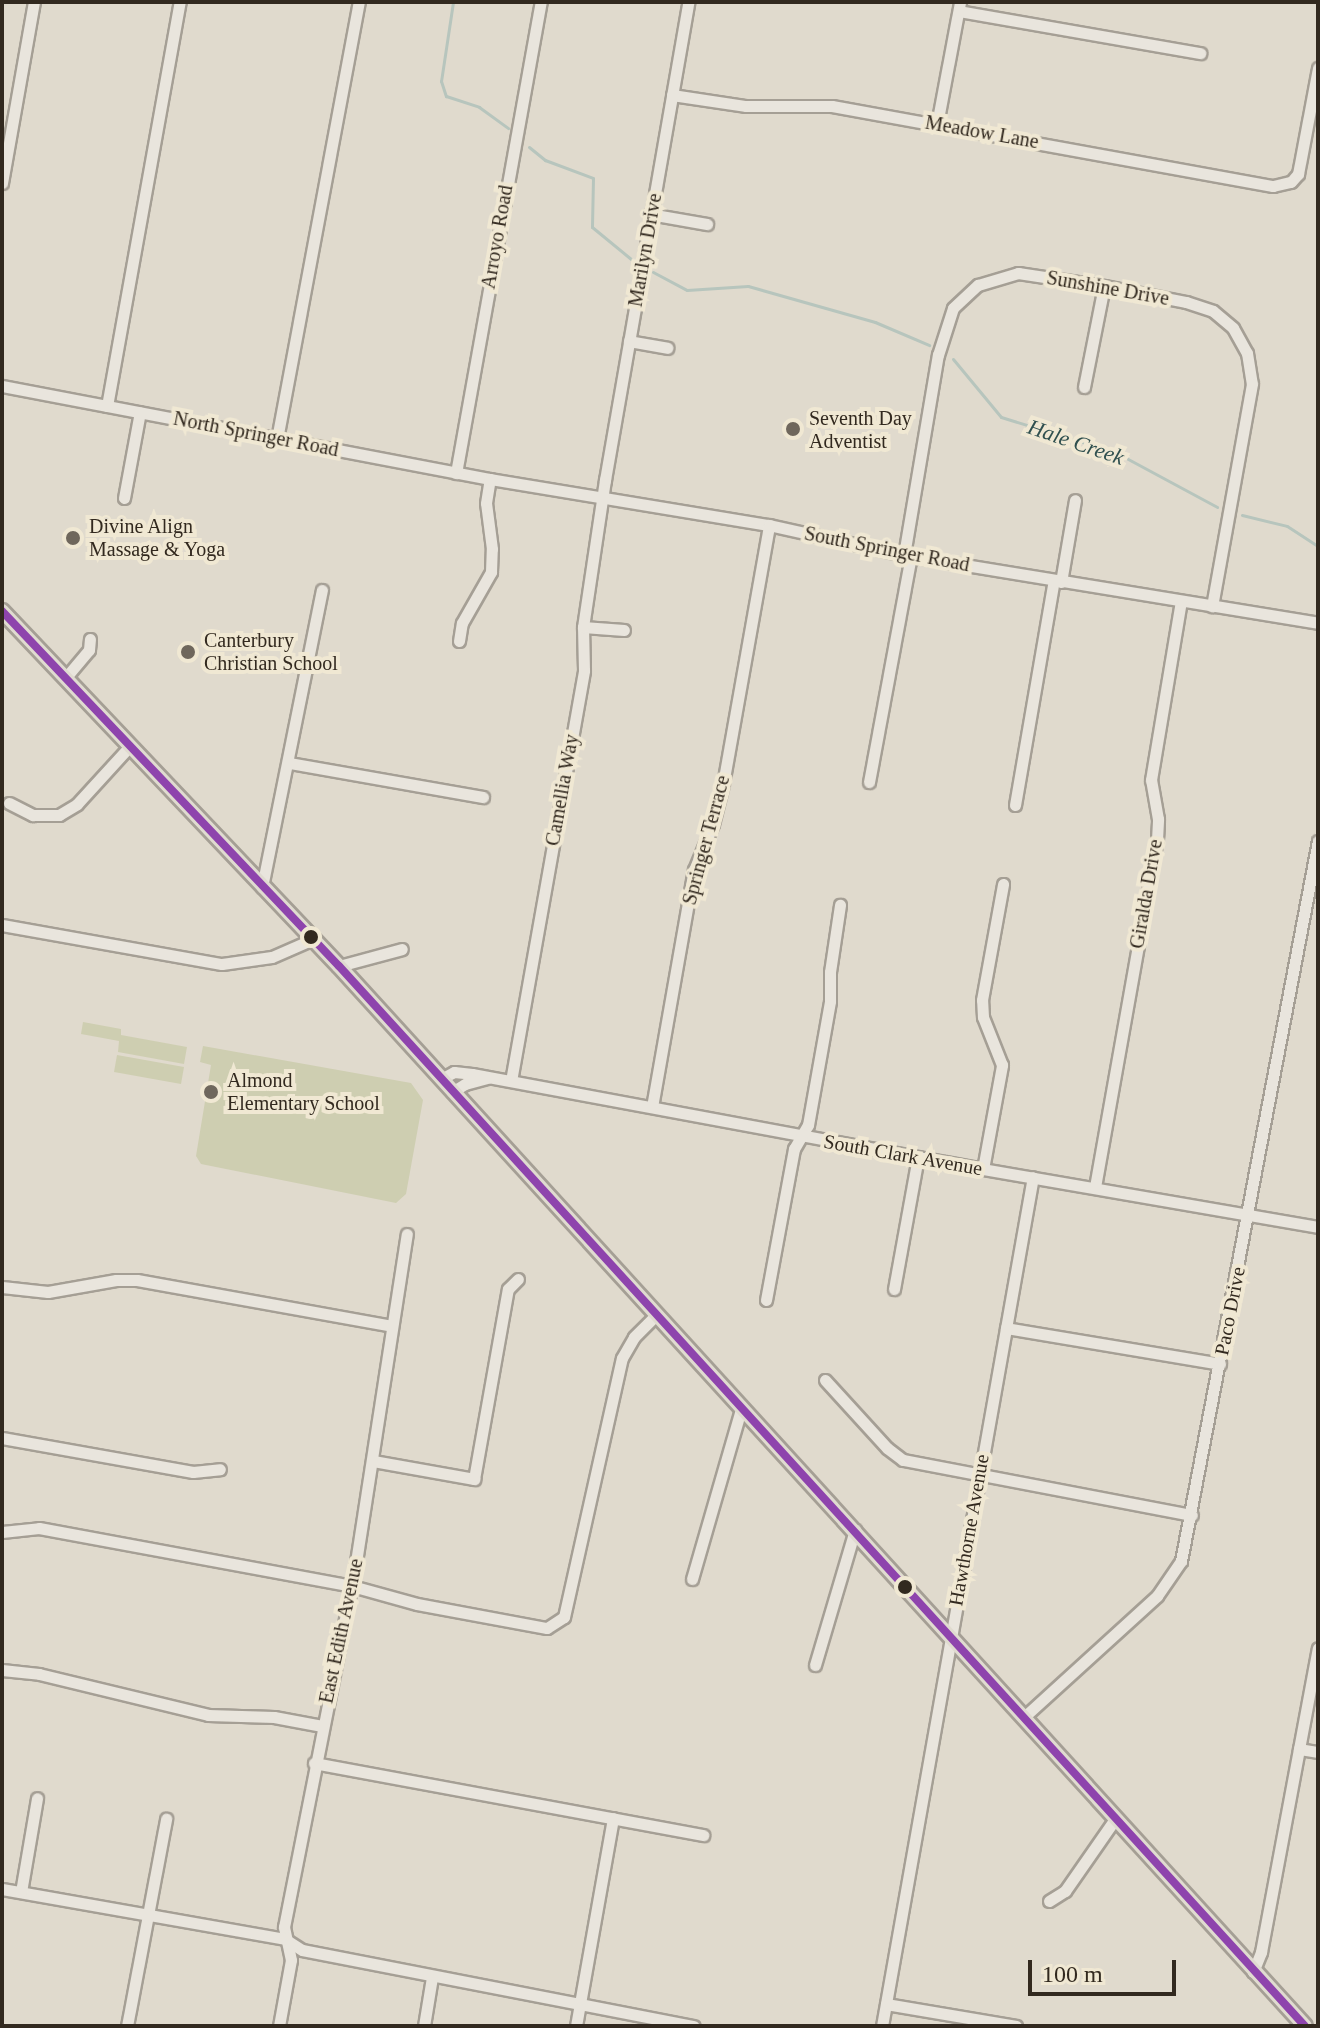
<!DOCTYPE html>
<style>
body{margin:0}
#map{position:relative;width:1320px;height:2028px;overflow:hidden;background:#e0dacd;font-family:Georgia,serif}
div>[style]{position:absolute}
[style*='--x']{left:calc(var(--x)*1px);top:calc(var(--y)*1px);width:calc(var(--w)*1px);rotate:calc(var(--a)*1deg)}
.green>*{inset:0;background:#ceceb1}
.stream>*{height:3px;margin:-1.5px;padding:0 1.5px;transform-origin:1.5px;border-radius:1.5px;background:#b7c5bd}
.roads{filter:drop-shadow(2px 0 #a59f95) drop-shadow(-2px 0 #a59f95) drop-shadow(0 2px #a59f95) drop-shadow(0 -2px #a59f95)}
.minor>*{height:11px;margin:-5.5px;padding:0 5.5px;transform-origin:5.5px;border-radius:5.5px;background:#e9e5dd}
.major>*{height:14px;margin:-7px;padding:0 7px;transform-origin:7px;border-radius:7px;background:#e0dbd0}
.bus-1>*{height:8px;margin:-4px;padding:0 4px;transform-origin:4px;border-radius:4px;background:#8e44ad}
.dots>*{width:22px;height:22px;translate:-50% -50%;box-sizing:border-box;border:4px solid #f0e8d3;border-radius:50%}
span{translate:-50% -50%;white-space:nowrap;text-align:center;line-height:1.15;-webkit-text-stroke:8px #f0e8d3;paint-order:stroke}
.street-label{font-size:20px;color:#32291f}
.poi-label{font-size:20px;color:#32291f}
.left{translate:0 -50%;text-align:left}
.water-label{font-size:22px;color:#30504f;font-style:italic}
.frame{position:absolute;inset:0;border:4px solid #32291f;pointer-events:none}
.scale{position:absolute;left:1028px;top:1960px;width:148px;height:36px;box-sizing:border-box;border:4px solid #32291f;border-top:0;padding-left:10px;font-size:24px;line-height:28px;white-space:nowrap;color:#32291f;-webkit-text-stroke:6px #f0e8d3;paint-order:stroke}
</style>
<div id="map">
<div class="green">
<div style="clip-path:polygon(83px 1022px,121px 1029px,121px 1035px,187px 1047px,184px 1064px,118px 1052px,119px 1041px,81px 1034px)"></div>
<div style="clip-path:polygon(203px 1046px,411px 1083px,423px 1100px,406px 1194px,396px 1203px,201px 1164px,196px 1156px,211px 1065px,200px 1062px)"></div>
<div style="clip-path:polygon(117px 1055px,184px 1067px,181px 1084px,114px 1072px)"></div>
</div>
<div class="stream">
<div style="--x:453;--y:2;--w:80;--a:98.6"></div>
<div style="--x:441;--y:81;--w:16;--a:72"></div>
<div style="--x:446;--y:96;--w:35;--a:18"></div>
<div style="--x:479;--y:107;--w:36;--a:36"></div>
<div style="--x:529;--y:147;--w:21;--a:39"></div>
<div style="--x:545;--y:160;--w:51;--a:20.6"></div>
<div style="--x:593;--y:178;--w:49;--a:91.2"></div>
<div style="--x:592;--y:227;--w:50;--a:39.4"></div>
<div style="--x:653;--y:272;--w:38;--a:28"></div>
<div style="--x:687;--y:290;--w:61;--a:-3.8"></div>
<div style="--x:748;--y:286;--w:132;--a:15.8"></div>
<div style="--x:875;--y:322;--w:59;--a:23.1"></div>
<div style="--x:953;--y:359;--w:75;--a:50.4"></div>
<div style="--x:1001;--y:417;--w:119;--a:17.1"></div>
<div style="--x:1115;--y:452;--w:116;--a:28.3"></div>
<div style="--x:1242;--y:515;--w:46;--a:13.7"></div>
<div style="--x:1287;--y:526;--w:37;--a:33"></div>
</div>
<div class="roads">
<div class="minor">
<div style="--x:959;--y:11;--w:245;--a:9.9"></div>
<div style="--x:672;--y:95;--w:75;--a:8.5"></div>
<div style="--x:746;--y:106;--w:86;--a:0"></div>
<div style="--x:832;--y:106;--w:448;--a:10.3"></div>
<div style="--x:1273;--y:186;--w:18;--a:-13"></div>
<div style="--x:1291;--y:182;--w:11;--a:-49"></div>
<div style="--x:1298;--y:174;--w:108;--a:-79.3"></div>
<div style="--x:937;--y:124;--w:124;--a:-79.3"></div>
<div style="--x:2;--y:183;--w:184;--a:-80"></div>
<div style="--x:650;--y:214;--w:58;--a:10"></div>
<div style="--x:629;--y:341;--w:39;--a:10"></div>
<div style="--x:2;--y:386;--w:497;--a:10.8"></div>
<div style="--x:490;--y:479;--w:283;--a:9.4"></div>
<div style="--x:769;--y:525;--w:138;--a:12.5"></div>
<div style="--x:904;--y:555;--w:420;--a:9.3"></div>
<div style="--x:1084;--y:387;--w:103;--a:-78.8"></div>
<div style="--x:107;--y:406;--w:411;--a:-79.8"></div>
<div style="--x:277;--y:439;--w:445;--a:-79.4"></div>
<div style="--x:456;--y:473;--w:479;--a:-79.8"></div>
<div style="--x:124;--y:498;--w:87;--a:-79.5"></div>
<div style="--x:904;--y:555;--w:203;--a:-80.4"></div>
<div style="--x:938;--y:355;--w:49;--a:-72.3"></div>
<div style="--x:953;--y:308;--w:34;--a:-43"></div>
<div style="--x:978;--y:285;--w:42;--a:-16.7"></div>
<div style="--x:1018;--y:273;--w:87;--a:8.6"></div>
<div style="--x:1104;--y:286;--w:84;--a:11"></div>
<div style="--x:1186;--y:302;--w:28;--a:18"></div>
<div style="--x:1213;--y:311;--w:26;--a:40"></div>
<div style="--x:1233;--y:328;--w:29;--a:61"></div>
<div style="--x:1247;--y:353;--w:31;--a:81"></div>
<div style="--x:1252;--y:384;--w:226;--a:100.2"></div>
<div style="--x:1061;--y:582;--w:83;--a:-80.3"></div>
<div style="--x:583;--y:627;--w:41;--a:4.2"></div>
<div style="--x:459;--y:641;--w:18;--a:-81"></div>
<div style="--x:462;--y:623;--w:59;--a:-60.4"></div>
<div style="--x:491;--y:572;--w:23;--a:-88"></div>
<div style="--x:492;--y:549;--w:46;--a:-97.4"></div>
<div style="--x:486;--y:503;--w:24;--a:-81"></div>
<div style="--x:67;--y:676;--w:34;--a:-50"></div>
<div style="--x:89;--y:650;--w:11;--a:-85"></div>
<div style="--x:290;--y:763;--w:196;--a:10"></div>
<div style="--x:869;--y:782;--w:230;--a:-79.5"></div>
<div style="--x:9;--y:803;--w:27;--a:27"></div>
<div style="--x:33;--y:815;--w:26;--a:0"></div>
<div style="--x:59;--y:815;--w:21;--a:-31"></div>
<div style="--x:77;--y:804;--w:79;--a:-47.6"></div>
<div style="--x:1015;--y:805;--w:228;--a:-80.2"></div>
<div style="--x:262;--y:887;--w:303;--a:-78.6"></div>
<div style="--x:2;--y:925;--w:223;--a:10.1"></div>
<div style="--x:222;--y:964;--w:50;--a:-8"></div>
<div style="--x:272;--y:957;--w:45;--a:-23.7"></div>
<div style="--x:339;--y:966;--w:65;--a:-15.1"></div>
<div style="--x:441;--y:1079;--w:15;--a:-28"></div>
<div style="--x:454;--y:1072;--w:18;--a:6"></div>
<div style="--x:472;--y:1074;--w:520;--a:10.53"></div>
<div style="--x:983;--y:1169;--w:340;--a:9.8"></div>
<div style="--x:511;--y:1081;--w:417;--a:-79.9"></div>
<div style="--x:584;--y:670;--w:43;--a:-91.3"></div>
<div style="--x:583;--y:627;--w:149;--a:-81.5"></div>
<div style="--x:605;--y:480;--w:485;--a:-80.1"></div>
<div style="--x:452;--y:1092;--w:15;--a:-32"></div>
<div style="--x:465;--y:1084;--w:24;--a:-15"></div>
<div style="--x:652;--y:1107;--w:241;--a:-80"></div>
<div style="--x:694;--y:870;--w:50;--a:-67.6"></div>
<div style="--x:713;--y:824;--w:41;--a:-76"></div>
<div style="--x:723;--y:784;--w:263;--a:-79.9"></div>
<div style="--x:983;--y:1169;--w:106;--a:-79.6"></div>
<div style="--x:1002;--y:1065;--w:52;--a:-111.6"></div>
<div style="--x:983;--y:1017;--w:17;--a:-93"></div>
<div style="--x:982;--y:1000;--w:118;--a:-79.7"></div>
<div style="--x:1095;--y:1187;--w:352;--a:-79.9"></div>
<div style="--x:1157;--y:840;--w:21;--a:-87"></div>
<div style="--x:1158;--y:819;--w:40;--a:-100"></div>
<div style="--x:1151;--y:780;--w:181;--a:-80.5"></div>
<div style="--x:2;--y:1287;--w:46;--a:6.2"></div>
<div style="--x:48;--y:1292;--w:69;--a:-10"></div>
<div style="--x:116;--y:1280;--w:21;--a:0"></div>
<div style="--x:137;--y:1280;--w:259;--a:10.2"></div>
<div style="--x:894;--y:1289;--w:134;--a:-79.7"></div>
<div style="--x:766;--y:1300;--w:154;--a:-79.5"></div>
<div style="--x:794;--y:1149;--w:28;--a:-60"></div>
<div style="--x:808;--y:1125;--w:126;--a:-79.9"></div>
<div style="--x:830;--y:1001;--w:29;--a:-90"></div>
<div style="--x:830;--y:972;--w:68;--a:-81.5"></div>
<div style="--x:1006;--y:1328;--w:217;--a:9.5"></div>
<div style="--x:825;--y:1380;--w:92;--a:47.6"></div>
<div style="--x:887;--y:1448;--w:20;--a:37"></div>
<div style="--x:903;--y:1460;--w:294;--a:10.8"></div>
<div style="--x:2;--y:1438;--w:194;--a:10.1"></div>
<div style="--x:193;--y:1472;--w:27;--a:-6"></div>
<div style="--x:373;--y:1461;--w:103;--a:10.1"></div>
<div style="--x:474;--y:1479;--w:193;--a:-79.9"></div>
<div style="--x:508;--y:1289;--w:14;--a:-45"></div>
<div style="--x:2;--y:1532;--w:37;--a:-6"></div>
<div style="--x:39;--y:1528;--w:318;--a:10.5"></div>
<div style="--x:352;--y:1586;--w:67;--a:15.5"></div>
<div style="--x:417;--y:1604;--w:132;--a:10.5"></div>
<div style="--x:547;--y:1628;--w:20;--a:-33"></div>
<div style="--x:564;--y:1617;--w:265;--a:-77.4"></div>
<div style="--x:622;--y:1358;--w:24;--a:-60"></div>
<div style="--x:634;--y:1337;--w:30;--a:-45"></div>
<div style="--x:692;--y:1579;--w:177;--a:-73.9"></div>
<div style="--x:815;--y:1665;--w:141;--a:-73.5"></div>
<div style="--x:2;--y:1670;--w:37;--a:6"></div>
<div style="--x:39;--y:1674;--w:174;--a:13.6"></div>
<div style="--x:208;--y:1715;--w:66;--a:1.7"></div>
<div style="--x:274;--y:1717;--w:49;--a:10.6"></div>
<div style="--x:1024;--y:1717;--w:180;--a:-42.3"></div>
<div style="--x:1157;--y:1596;--w:42;--a:-55.6"></div>
<div style="--x:1181;--y:1561;--w:733;--a:-79.23"></div>
<div style="--x:1299;--y:1749;--w:19;--a:9"></div>
<div style="--x:314;--y:1763;--w:396;--a:10.5"></div>
<div style="--x:2;--y:1889;--w:287;--a:10"></div>
<div style="--x:285;--y:1939;--w:20;--a:33"></div>
<div style="--x:302;--y:1950;--w:399;--a:11"></div>
<div style="--x:21;--y:1892;--w:95;--a:-80.3"></div>
<div style="--x:1049;--y:1901;--w:19;--a:-32"></div>
<div style="--x:1065;--y:1891;--w:88;--a:-55.2"></div>
<div style="--x:1253;--y:1972;--w:22;--a:-68"></div>
<div style="--x:1261;--y:1952;--w:309;--a:-79.4"></div>
<div style="--x:886;--y:2004;--w:132;--a:9.6"></div>
<div style="--x:127;--y:2026;--w:211;--a:-79.3"></div>
<div style="--x:279;--y:2026;--w:67;--a:-79.7"></div>
<div style="--x:291;--y:1960;--w:34;--a:-102"></div>
<div style="--x:284;--y:1927;--w:359;--a:-78.8"></div>
<div style="--x:354;--y:1575;--w:345;--a:-81.2"></div>
<div style="--x:424;--y:2026;--w:50;--a:-80.7"></div>
<div style="--x:576;--y:2026;--w:211;--a:-79.9"></div>
<div style="--x:882;--y:2026;--w:862;--a:-79.92"></div>
</div>
<div class="major">
<div style="--x:2;--y:611;--w:489;--a:46.5"></div>
<div style="--x:339;--y:966;--w:1434;--a:47.66"></div>
</div>
</div>
<div class="bus-1">
<div style="--x:2;--y:611;--w:489;--a:46.5"></div>
<div style="--x:339;--y:966;--w:1434;--a:47.66"></div>
</div>
<div class="dots">
<div style="left:793px;top:429px;background:#6f675c"></div>
<div style="left:73px;top:538px;background:#6f675c"></div>
<div style="left:188px;top:652px;background:#6f675c"></div>
<div style="left:311px;top:937px;background:#32291f"></div>
<div style="left:211px;top:1092px;background:#6f675c"></div>
<div style="left:905px;top:1587px;background:#32291f"></div>
</div>
<div class="street-label">
<span style="left:982px;top:132px;rotate:10deg">Meadow Lane</span>
<span style="left:497px;top:237px;rotate:-80deg">Arroyo Road</span>
<span style="left:645px;top:250px;rotate:-80deg">Marilyn Drive</span>
<span style="left:1108px;top:288px;rotate:10deg">Sunshine Drive</span>
<span style="left:256px;top:434px;rotate:11deg">North Springer Road</span>
<span style="left:887px;top:549px;rotate:11deg">South Springer Road</span>
<span style="left:562px;top:790px;rotate:-80deg">Camellia Way</span>
<span style="left:706px;top:840px;rotate:-75deg">Springer Terrace</span>
<span style="left:1146px;top:894px;rotate:-80deg">Giralda Drive</span>
<span style="left:903px;top:1155px;rotate:10deg">South Clark Avenue</span>
<span style="left:1230px;top:1311px;rotate:-79deg">Paco Drive</span>
<span style="left:969px;top:1530px;rotate:-80deg">Hawthorne Avenue</span>
<span style="left:341px;top:1631px;rotate:-78deg">East Edith Avenue</span>
</div>
<div class="poi-label">
<span class="left" style="left:809px;top:430px">Seventh Day<br>Adventist</span>
<span class="left" style="left:89px;top:538px">Divine Align<br>Massage &amp; Yoga</span>
<span class="left" style="left:204px;top:652px">Canterbury<br>Christian School</span>
<span class="left" style="left:227px;top:1092px">Almond<br>Elementary School</span>
</div>
<div class="water-label">
<span style="left:1076px;top:442px;rotate:19deg">Hale Creek</span>
</div>
<div class="frame"></div>
<div class="scale">100 m</div>
</div>
